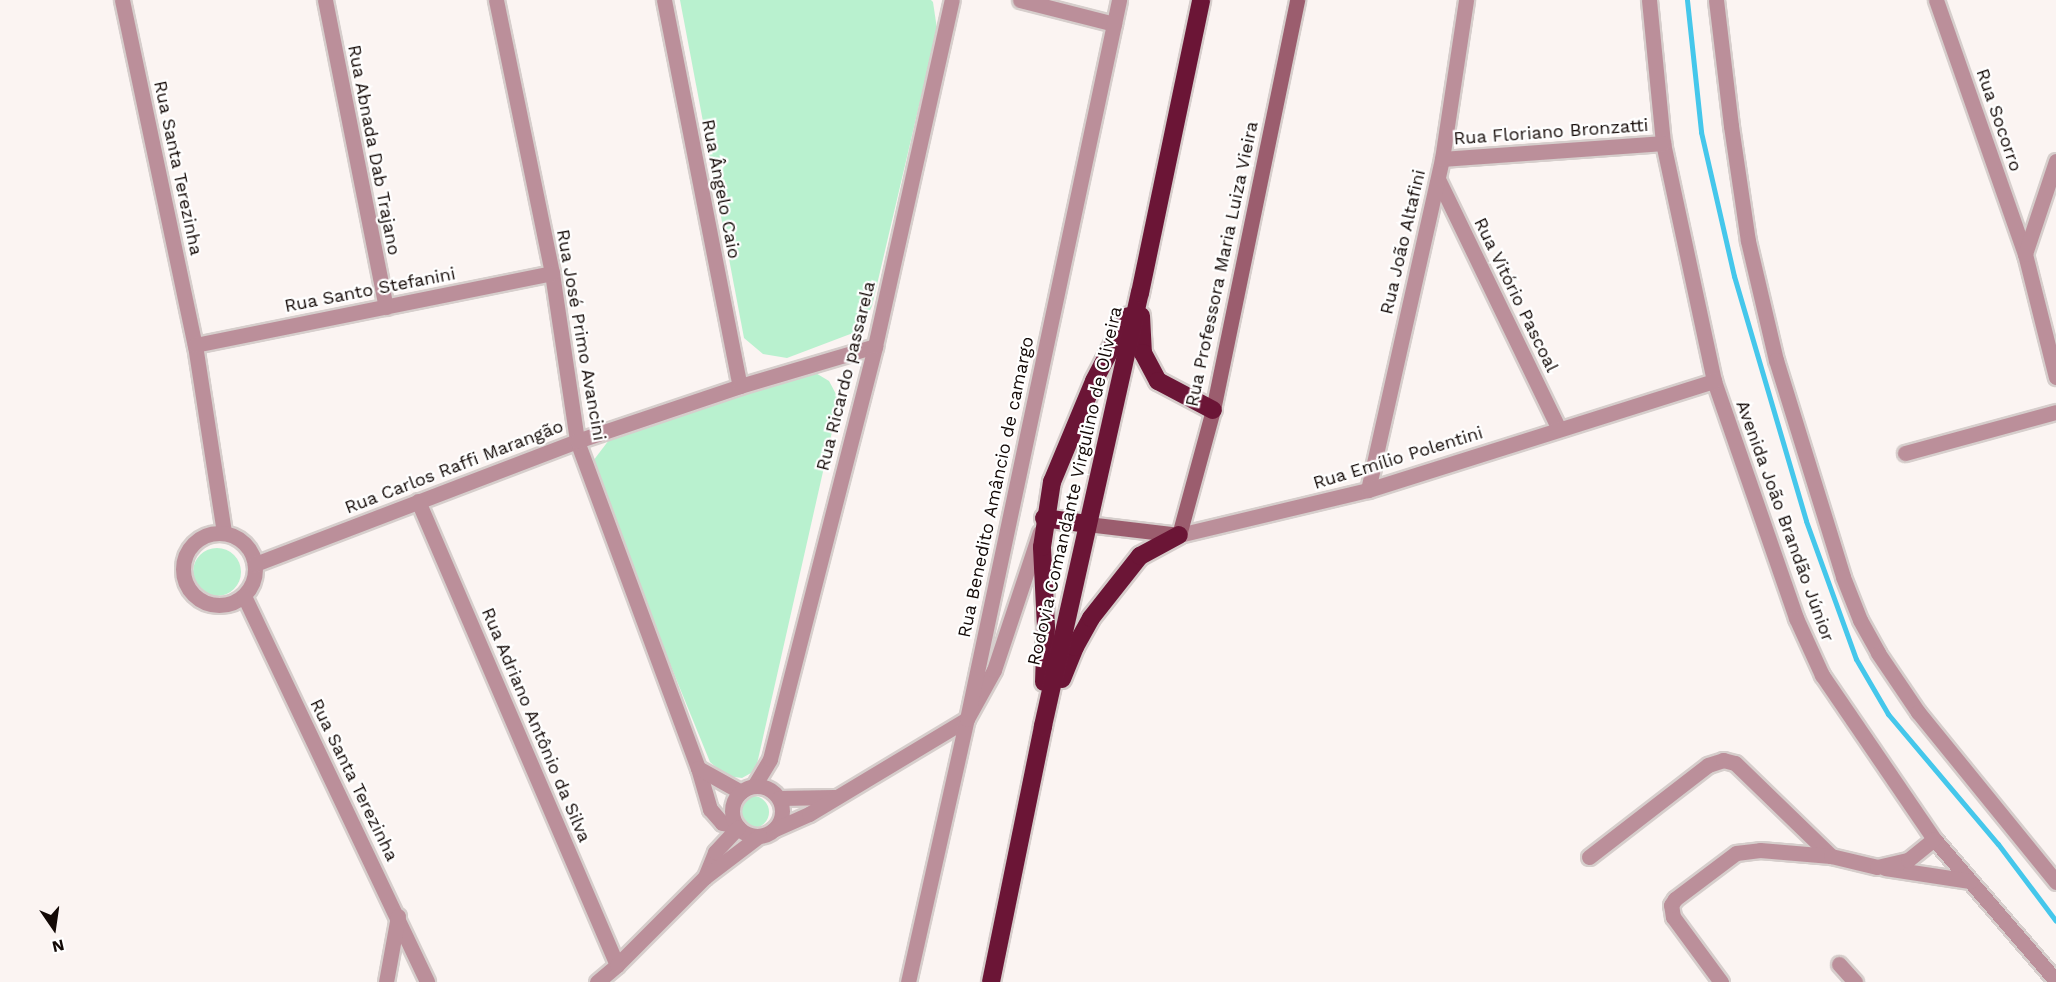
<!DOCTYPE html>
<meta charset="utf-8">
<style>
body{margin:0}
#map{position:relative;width:2056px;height:982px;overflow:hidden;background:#fbf4f2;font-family:"Work Sans",sans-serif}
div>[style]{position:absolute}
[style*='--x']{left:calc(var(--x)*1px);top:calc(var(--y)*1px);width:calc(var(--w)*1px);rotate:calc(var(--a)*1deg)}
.green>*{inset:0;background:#b9f1cf}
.round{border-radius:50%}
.stream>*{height:5px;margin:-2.5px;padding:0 2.5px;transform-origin:2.5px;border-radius:2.5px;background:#45c7eb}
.roads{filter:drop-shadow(2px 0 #d6cecc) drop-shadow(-2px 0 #d6cecc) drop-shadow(0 2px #d6cecc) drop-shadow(0 -2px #d6cecc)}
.street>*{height:15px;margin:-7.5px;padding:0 7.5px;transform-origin:7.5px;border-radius:7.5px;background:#bb8f9a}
.street>.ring{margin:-7.5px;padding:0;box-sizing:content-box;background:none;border:15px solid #bb8f9a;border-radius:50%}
.secondary>*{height:15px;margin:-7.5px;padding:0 7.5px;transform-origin:7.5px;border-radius:7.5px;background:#9b5d6e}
.highway>*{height:18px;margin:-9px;padding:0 9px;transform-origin:9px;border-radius:9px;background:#6b1536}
span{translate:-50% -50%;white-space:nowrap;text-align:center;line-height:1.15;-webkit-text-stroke:4.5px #fff;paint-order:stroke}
.street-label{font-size:18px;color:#130906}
.north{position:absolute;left:24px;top:898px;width:60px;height:60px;-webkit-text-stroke:4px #fff;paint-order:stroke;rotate:167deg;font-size:16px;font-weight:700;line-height:24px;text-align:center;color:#130906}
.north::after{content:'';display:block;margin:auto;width:21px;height:27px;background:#130906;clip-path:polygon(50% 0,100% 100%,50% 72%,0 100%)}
</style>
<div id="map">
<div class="green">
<div style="clip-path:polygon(680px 0,931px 0,933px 2px,937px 29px,872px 306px,865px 321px,853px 333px,787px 358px,763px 354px,744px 338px)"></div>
<div style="clip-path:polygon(814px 372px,829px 381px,837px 396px,836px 414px,757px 764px,751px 773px,742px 778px,726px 776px,710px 762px,597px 485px,593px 461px,609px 440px)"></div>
<div class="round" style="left:193px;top:548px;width:48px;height:48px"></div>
<div class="round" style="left:737px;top:796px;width:32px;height:32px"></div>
</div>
<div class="stream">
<div style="--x:1687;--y:0;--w:133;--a:83.9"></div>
<div style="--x:1701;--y:132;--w:148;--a:77.1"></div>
<div style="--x:1734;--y:276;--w:255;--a:73.6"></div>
<div style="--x:1806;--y:521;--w:147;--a:70.1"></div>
<div style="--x:1856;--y:659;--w:64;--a:59.8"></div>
<div style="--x:1888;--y:714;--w:170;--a:49.8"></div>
<div style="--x:1998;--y:844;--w:96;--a:53"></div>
</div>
<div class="roads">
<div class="street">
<div style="--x:122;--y:0;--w:353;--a:78.1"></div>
<div style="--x:195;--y:345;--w:190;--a:81.2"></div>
<div style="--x:325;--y:0;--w:313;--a:78.8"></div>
<div style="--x:496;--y:0;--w:279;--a:78.4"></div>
<div style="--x:552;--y:273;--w:170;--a:81.5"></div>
<div style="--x:577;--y:441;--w:349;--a:69.7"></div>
<div style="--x:698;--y:768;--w:43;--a:73.7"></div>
<div style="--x:710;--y:809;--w:18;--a:49"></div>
<div style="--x:722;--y:823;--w:15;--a:11"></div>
<div style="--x:664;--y:0;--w:393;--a:78.9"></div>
<div style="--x:1020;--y:0;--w:97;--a:14.3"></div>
<div style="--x:1649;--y:0;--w:144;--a:84.4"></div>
<div style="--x:1663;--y:143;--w:243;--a:77.9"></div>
<div style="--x:1714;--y:381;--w:251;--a:70.9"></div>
<div style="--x:1796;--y:618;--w:63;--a:65.5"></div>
<div style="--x:1822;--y:675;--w:199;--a:55.7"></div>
<div style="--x:1934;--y:839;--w:187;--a:49.3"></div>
<div style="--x:1716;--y:0;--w:127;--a:83.2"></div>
<div style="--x:1731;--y:126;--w:116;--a:81.6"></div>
<div style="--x:1748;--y:241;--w:122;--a:76.8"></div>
<div style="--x:1776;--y:360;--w:227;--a:72.8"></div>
<div style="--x:1843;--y:577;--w:46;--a:68.4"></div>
<div style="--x:1860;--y:620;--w:38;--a:61"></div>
<div style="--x:1878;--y:653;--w:71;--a:55.9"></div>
<div style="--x:1918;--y:712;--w:219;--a:50.9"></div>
<div style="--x:1936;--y:0;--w:269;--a:70.7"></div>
<div style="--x:2025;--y:254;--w:127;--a:75.9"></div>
<div style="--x:1442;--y:159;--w:222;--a:-4.1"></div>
<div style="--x:1438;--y:179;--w:278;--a:64.2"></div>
<div style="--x:2025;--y:254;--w:98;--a:-71.6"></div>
<div style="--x:195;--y:345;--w:364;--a:-11.4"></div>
<div style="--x:1905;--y:453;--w:156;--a:-15.2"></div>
<div style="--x:1368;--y:490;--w:339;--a:-77.4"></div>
<div style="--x:1442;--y:159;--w:161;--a:-81.4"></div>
<div style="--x:418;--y:501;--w:505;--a:66.79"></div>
<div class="ring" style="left:183px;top:533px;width:57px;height:57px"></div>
<div style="--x:1179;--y:535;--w:194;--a:-13.4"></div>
<div style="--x:1368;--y:490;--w:363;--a:-17.5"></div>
<div style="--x:255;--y:564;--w:345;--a:-20.9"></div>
<div style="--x:577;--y:441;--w:172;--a:-18.6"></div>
<div style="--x:740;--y:386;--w:141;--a:-16.5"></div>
<div style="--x:244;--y:596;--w:427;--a:64.6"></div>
<div style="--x:698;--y:768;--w:49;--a:29.2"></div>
<div style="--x:754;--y:786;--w:31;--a:-59"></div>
<div style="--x:770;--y:759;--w:426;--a:-75.7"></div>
<div style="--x:875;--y:346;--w:354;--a:-77.5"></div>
<div class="ring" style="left:732px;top:786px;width:35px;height:35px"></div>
<div style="--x:779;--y:798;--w:55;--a:-1"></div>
<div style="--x:773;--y:830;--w:39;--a:-24"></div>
<div style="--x:809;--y:814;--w:184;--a:-31"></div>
<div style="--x:967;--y:719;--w:56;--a:-61.1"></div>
<div style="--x:994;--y:670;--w:145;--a:-71.6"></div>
<div style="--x:1589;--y:857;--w:150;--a:-37.7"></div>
<div style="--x:1708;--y:765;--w:16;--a:-18"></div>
<div style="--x:1723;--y:760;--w:12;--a:14"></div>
<div style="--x:1735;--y:763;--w:134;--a:44.1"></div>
<div style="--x:1885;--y:868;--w:86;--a:8.7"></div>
<div style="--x:705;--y:877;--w:27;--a:-68"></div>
<div style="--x:715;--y:852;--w:34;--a:-47"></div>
<div style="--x:1839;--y:964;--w:24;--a:48"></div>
<div style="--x:386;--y:982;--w:67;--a:-79.7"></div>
<div style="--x:597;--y:982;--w:26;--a:-40"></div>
<div style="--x:617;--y:965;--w:124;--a:-45"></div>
<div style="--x:705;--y:877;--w:68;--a:-37.2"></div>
<div style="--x:908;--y:982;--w:270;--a:-77.4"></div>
<div style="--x:967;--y:719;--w:735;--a:-78.06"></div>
<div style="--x:1721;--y:982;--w:81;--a:-126.4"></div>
<div style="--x:1673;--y:917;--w:12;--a:-99"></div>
<div style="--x:1671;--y:905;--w:7;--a:-56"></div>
<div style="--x:1675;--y:899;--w:76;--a:-37"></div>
<div style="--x:1736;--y:853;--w:24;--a:-7"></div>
<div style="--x:1760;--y:850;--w:71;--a:4.8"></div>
<div style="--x:1831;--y:856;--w:47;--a:13.4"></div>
<div style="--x:1877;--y:867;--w:32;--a:-13"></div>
<div style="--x:1908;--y:860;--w:33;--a:-39"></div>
</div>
<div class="secondary">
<div style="--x:1087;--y:524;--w:93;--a:6.8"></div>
<div style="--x:1179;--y:535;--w:130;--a:-74.8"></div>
<div style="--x:1213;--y:410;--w:419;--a:-78.4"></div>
</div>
<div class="highway">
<div style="--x:1141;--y:316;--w:37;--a:87"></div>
<div style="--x:1143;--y:353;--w:32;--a:62"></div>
<div style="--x:1158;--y:381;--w:62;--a:27.8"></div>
<div style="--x:1044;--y:518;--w:43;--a:7.9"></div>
<div style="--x:1062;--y:679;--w:35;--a:-68"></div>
<div style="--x:1075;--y:647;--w:33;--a:-61"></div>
<div style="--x:1091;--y:618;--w:79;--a:-51.7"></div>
<div style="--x:1140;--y:556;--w:44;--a:-28.3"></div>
<div style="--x:1044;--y:682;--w:55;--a:-87.9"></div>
<div style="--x:1046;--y:627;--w:80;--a:-92.9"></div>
<div style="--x:1042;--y:547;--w:66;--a:-81.3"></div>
<div style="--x:1052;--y:482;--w:109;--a:-67.4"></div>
<div style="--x:1094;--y:381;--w:73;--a:-62.4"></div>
<div style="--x:991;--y:982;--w:261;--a:-78.5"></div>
<div style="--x:1043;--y:726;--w:444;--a:-77.4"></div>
<div style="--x:1140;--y:293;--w:299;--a:-78.2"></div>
</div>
</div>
<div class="street-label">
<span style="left:1999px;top:120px;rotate:71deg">Rua Socorro</span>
<span style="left:1551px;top:132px;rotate:-4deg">Rua Floriano Bronzatti</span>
<span style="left:374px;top:150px;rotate:79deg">Rua Abnada Dab Trajano</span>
<span style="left:178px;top:168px;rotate:78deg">Rua Santa Terezinha</span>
<span style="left:721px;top:189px;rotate:79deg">Rua Ângelo Caio</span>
<span style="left:1403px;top:242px;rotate:-77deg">Rua João Altafini</span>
<span style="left:1222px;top:264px;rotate:-78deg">Rua Professora Maria Luiza Vieira</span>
<span style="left:370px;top:290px;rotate:-11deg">Rua Santo Stefanini</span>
<span style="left:1516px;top:295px;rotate:64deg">Rua Vitório Pascoal</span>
<span style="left:581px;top:335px;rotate:80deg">Rua José Primo Avancini</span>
<span style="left:846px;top:376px;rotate:-76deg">Rua Ricardo passarela</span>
<span style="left:1398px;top:458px;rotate:-17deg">Rua Emílio Polentini</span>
<span style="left:454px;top:467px;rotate:-21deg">Rua Carlos Raffi Marangão</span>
<span style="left:1075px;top:486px;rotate:-77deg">Rodovia Comandante Virgulino de Oliveira</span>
<span style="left:996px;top:487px;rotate:-78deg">Rua Benedito Amâncio de camargo</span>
<span style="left:1785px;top:521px;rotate:70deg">Avenida João Brandão Júnior</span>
<span style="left:536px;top:725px;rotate:67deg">Rua Adriano Antônio da Silva</span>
<span style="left:354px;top:780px;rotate:64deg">Rua Santa Terezinha</span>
</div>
<div class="north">N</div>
</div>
